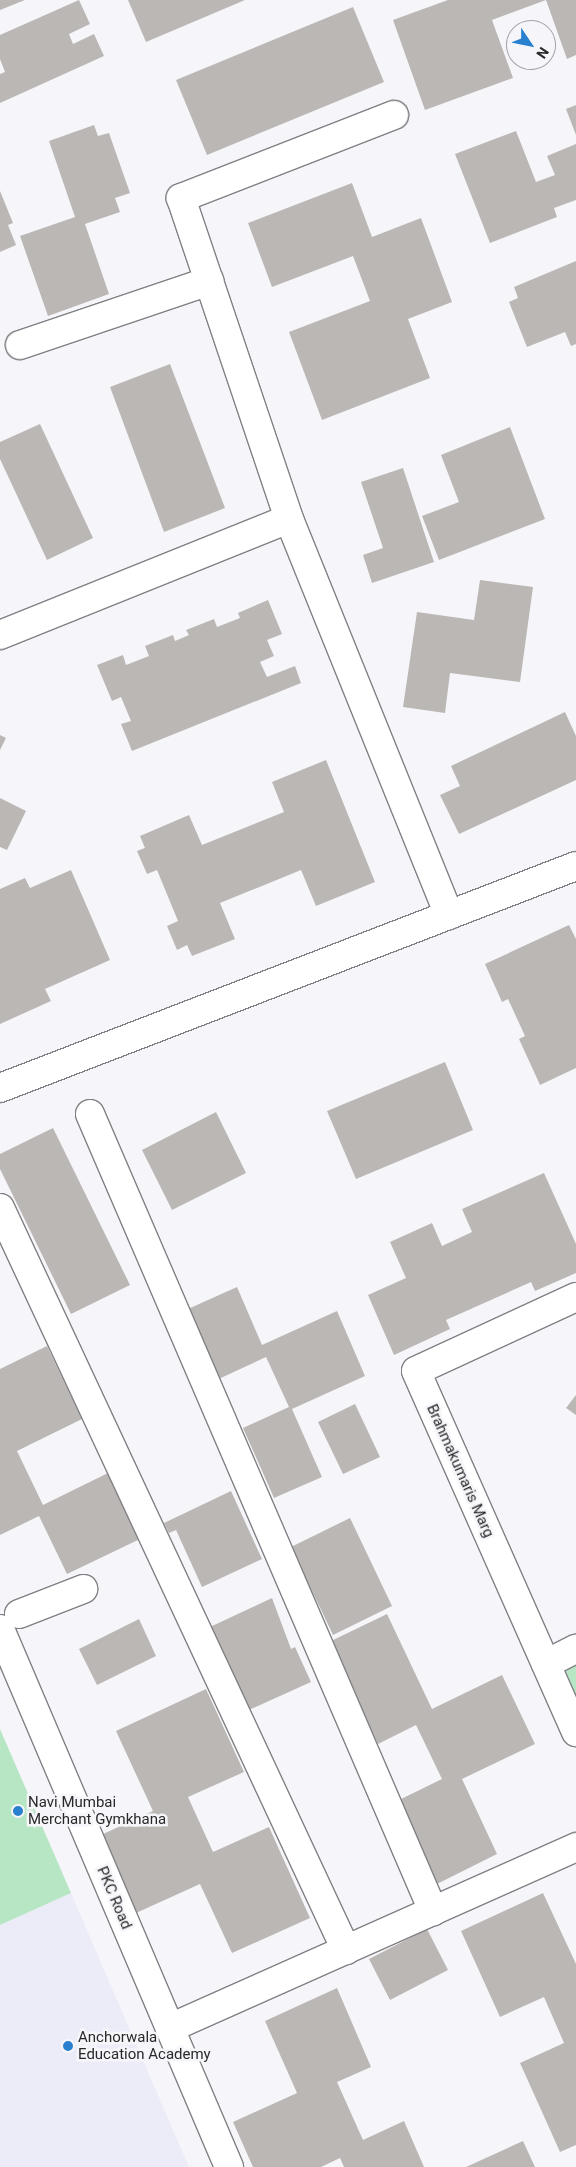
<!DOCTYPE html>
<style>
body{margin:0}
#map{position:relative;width:576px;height:2167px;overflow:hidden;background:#f6f6fa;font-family:Roboto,sans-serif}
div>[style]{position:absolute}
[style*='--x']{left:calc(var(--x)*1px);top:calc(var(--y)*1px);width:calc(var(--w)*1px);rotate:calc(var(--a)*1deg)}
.built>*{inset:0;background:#ececf8}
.green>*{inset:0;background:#b6e6c4}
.building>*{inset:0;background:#bbb7b5}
.roads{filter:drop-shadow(1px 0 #818185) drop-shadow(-1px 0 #818185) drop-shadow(0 1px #818185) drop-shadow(0 -1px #818185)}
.street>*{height:28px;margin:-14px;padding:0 14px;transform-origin:14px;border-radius:14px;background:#fff}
.dots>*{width:14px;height:14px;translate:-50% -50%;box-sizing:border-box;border:2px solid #f6f6fa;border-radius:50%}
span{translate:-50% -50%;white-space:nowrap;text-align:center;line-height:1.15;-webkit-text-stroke:5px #f6f6fa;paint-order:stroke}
.street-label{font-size:15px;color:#29292b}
.poi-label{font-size:15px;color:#29292b}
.left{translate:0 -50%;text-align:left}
.north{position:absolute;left:506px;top:20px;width:50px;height:50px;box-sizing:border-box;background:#f6f6fa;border:1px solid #a4a4a7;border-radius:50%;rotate:124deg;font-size:14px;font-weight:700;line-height:20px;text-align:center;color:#29292b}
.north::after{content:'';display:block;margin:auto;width:18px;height:22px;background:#2980ce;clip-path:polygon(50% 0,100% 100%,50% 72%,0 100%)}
</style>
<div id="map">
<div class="built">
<div style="clip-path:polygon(71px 1893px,189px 2167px,0 2167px,0 1925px)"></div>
</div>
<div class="green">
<div style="clip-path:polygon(576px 1649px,576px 1732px,546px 1664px)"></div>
<div style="clip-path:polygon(0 1729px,71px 1893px,0 1925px)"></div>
</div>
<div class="building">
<div style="clip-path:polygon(0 0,25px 0,0 10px)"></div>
<div style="clip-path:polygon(79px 0,90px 24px,69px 34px,73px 44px,94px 34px,104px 56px,0 103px,0 74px,5px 72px,0 59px,0 35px)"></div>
<div style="clip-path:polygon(128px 0,245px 0,146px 42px)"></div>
<div style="clip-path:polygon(448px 0,576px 0,576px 55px,567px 59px,546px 0,492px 20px,513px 78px,425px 110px,393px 20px)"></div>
<div style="clip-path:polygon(353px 7px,384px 82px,207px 155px,176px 80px)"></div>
<div style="clip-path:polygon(576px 105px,576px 135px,566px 109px)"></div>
<div style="clip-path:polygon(94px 125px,98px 136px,109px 133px,130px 193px,115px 198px,120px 212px,85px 224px,109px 294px,48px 316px,20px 236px,75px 217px,49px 141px)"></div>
<div style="clip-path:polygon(516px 131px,536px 182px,555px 175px,547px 156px,576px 144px,576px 200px,554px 208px,557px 217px,490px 243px,455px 154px)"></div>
<div style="clip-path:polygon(352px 183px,372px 237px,421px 218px,452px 302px,408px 319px,430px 378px,322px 420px,289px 332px,370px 301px,353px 256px,272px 287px,248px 223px)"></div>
<div style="clip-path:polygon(0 191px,13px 223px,8px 225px,16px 245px,0 252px)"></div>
<div style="clip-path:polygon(576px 261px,576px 344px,571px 346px,565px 332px,527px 347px,509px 302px,518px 298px,514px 287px)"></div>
<div style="clip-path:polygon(170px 364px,225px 508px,164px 532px,110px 387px)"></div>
<div style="clip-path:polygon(40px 424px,93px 538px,47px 560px,0 459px,0 442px)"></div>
<div style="clip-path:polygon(510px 427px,545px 519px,439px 560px,422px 516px,459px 502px,441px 455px)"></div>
<div style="clip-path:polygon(403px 468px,434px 562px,372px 583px,363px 555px,383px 548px,361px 482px)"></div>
<div style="clip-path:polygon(480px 580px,533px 587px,520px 682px,450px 673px,445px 713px,403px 707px,417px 612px,474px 620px)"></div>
<div style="clip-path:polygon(268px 600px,282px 634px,267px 640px,274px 656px,260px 662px,267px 677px,295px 666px,301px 683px,132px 751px,121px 724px,131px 721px,121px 697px,112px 701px,97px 665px,123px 655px,126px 665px,149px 656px,145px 646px,173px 635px,175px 641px,189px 635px,186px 630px,214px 619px,217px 627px,240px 618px,238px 613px)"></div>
<div style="clip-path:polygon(565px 712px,576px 736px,576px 780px,459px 834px,440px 795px,460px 786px,451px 766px)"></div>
<div style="clip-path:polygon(0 735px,6px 738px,0 750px)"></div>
<div style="clip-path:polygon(326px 760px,375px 882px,316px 906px,301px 870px,220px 903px,235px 939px,192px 956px,187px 945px,177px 950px,167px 926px,178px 921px,157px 870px,147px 874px,137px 851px,145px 848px,140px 836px,189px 815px,202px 845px,284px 812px,272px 782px)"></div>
<div style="clip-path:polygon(0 798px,26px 811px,7px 850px,0 847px)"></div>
<div style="clip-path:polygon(71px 870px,110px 960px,45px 989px,51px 1001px,0 1024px,0 889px,25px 878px,30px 888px)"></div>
<div style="clip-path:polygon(569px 925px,576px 939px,576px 1068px,540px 1085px,519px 1039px,525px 1036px,508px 999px,502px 1002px,485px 964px)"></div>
<div style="clip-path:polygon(445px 1062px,473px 1130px,356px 1179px,327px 1111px)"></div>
<div style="clip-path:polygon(216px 1112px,246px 1173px,172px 1210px,142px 1150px)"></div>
<div style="clip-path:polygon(53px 1128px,130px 1285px,71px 1314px,0 1169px,0 1154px)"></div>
<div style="clip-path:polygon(544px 1173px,576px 1244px,576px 1273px,535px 1291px,531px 1282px,446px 1320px,450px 1329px,394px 1355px,368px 1295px,406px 1278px,390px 1242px,432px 1223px,442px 1246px,472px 1232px,462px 1209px)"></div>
<div style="clip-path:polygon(237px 1287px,262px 1345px,337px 1311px,365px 1376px,292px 1409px,322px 1477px,274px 1498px,243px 1428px,289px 1407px,266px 1357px,210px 1383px,179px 1313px)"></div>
<div style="clip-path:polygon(47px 1346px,82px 1419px,17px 1451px,43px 1505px,108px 1473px,140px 1539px,67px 1574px,39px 1516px,0 1535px,0 1369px)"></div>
<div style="clip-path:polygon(576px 1395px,576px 1415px,566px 1408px)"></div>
<div style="clip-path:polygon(355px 1404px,380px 1457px,343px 1474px,318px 1422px)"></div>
<div style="clip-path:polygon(231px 1491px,262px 1559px,202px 1587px,176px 1530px,169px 1533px,164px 1523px)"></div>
<div style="clip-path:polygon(350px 1518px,392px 1606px,333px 1635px,291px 1547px)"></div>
<div style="clip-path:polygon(272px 1598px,291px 1649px,295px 1647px,311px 1682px,240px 1714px,210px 1627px)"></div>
<div style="clip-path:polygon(387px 1614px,432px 1709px,502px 1675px,535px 1744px,462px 1779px,497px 1854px,437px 1884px,397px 1801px,442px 1779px,416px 1725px,378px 1744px,329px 1642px)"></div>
<div style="clip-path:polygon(139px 1619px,156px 1656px,97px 1685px,79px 1649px)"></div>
<div style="clip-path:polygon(206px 1689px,244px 1772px,188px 1797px,213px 1852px,269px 1827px,310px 1918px,232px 1953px,200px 1884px,136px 1913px,101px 1835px,153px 1811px,116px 1731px)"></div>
<div style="clip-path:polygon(543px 1893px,576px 1964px,576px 2145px,560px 2152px,520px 2063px,564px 2043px,544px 1997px,500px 2017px,461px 1931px)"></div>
<div style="clip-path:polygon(427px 1929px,448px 1970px,390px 2000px,369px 1959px)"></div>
<div style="clip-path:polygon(337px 1988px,371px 2067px,337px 2082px,363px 2140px,404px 2121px,424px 2167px,344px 2167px,340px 2158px,321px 2167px,253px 2167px,233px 2122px,297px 2093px,265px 2021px)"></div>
<div style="clip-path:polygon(523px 2141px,535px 2167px,466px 2167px)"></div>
</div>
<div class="roads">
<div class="street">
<div style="--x:394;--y:115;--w:229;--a:158.7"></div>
<div style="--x:181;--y:198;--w:339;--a:71.4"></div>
<div style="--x:289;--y:519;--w:427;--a:68"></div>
<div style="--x:20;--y:345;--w:200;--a:-18.7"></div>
<div style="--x:0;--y:635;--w:311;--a:-21.9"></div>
<div style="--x:0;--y:1088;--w:617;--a:-21.08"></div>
<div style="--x:90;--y:1114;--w:868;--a:66.71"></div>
<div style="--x:0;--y:1208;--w:819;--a:65"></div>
<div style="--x:576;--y:1297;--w:176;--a:155.2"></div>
<div style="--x:416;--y:1371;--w:395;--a:66.1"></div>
<div style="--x:19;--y:1614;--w:69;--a:-21.3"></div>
<div style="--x:0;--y:1629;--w:585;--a:66.94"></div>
<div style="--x:546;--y:1664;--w:34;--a:-27"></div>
<div style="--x:170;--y:2028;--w:445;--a:-24"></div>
</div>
</div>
<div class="dots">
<div style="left:18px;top:1811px;background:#2980ce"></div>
<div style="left:68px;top:2046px;background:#2980ce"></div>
</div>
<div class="street-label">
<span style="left:460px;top:1471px;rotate:66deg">Brahmakumaris Marg</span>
<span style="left:114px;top:1898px;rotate:67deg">PKC Road</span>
</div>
<div class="poi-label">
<span class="left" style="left:28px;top:1811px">Navi Mumbai<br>Merchant Gymkhana</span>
<span class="left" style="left:78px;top:2046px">Anchorwala<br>Education Academy</span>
</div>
<div class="north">N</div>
</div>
